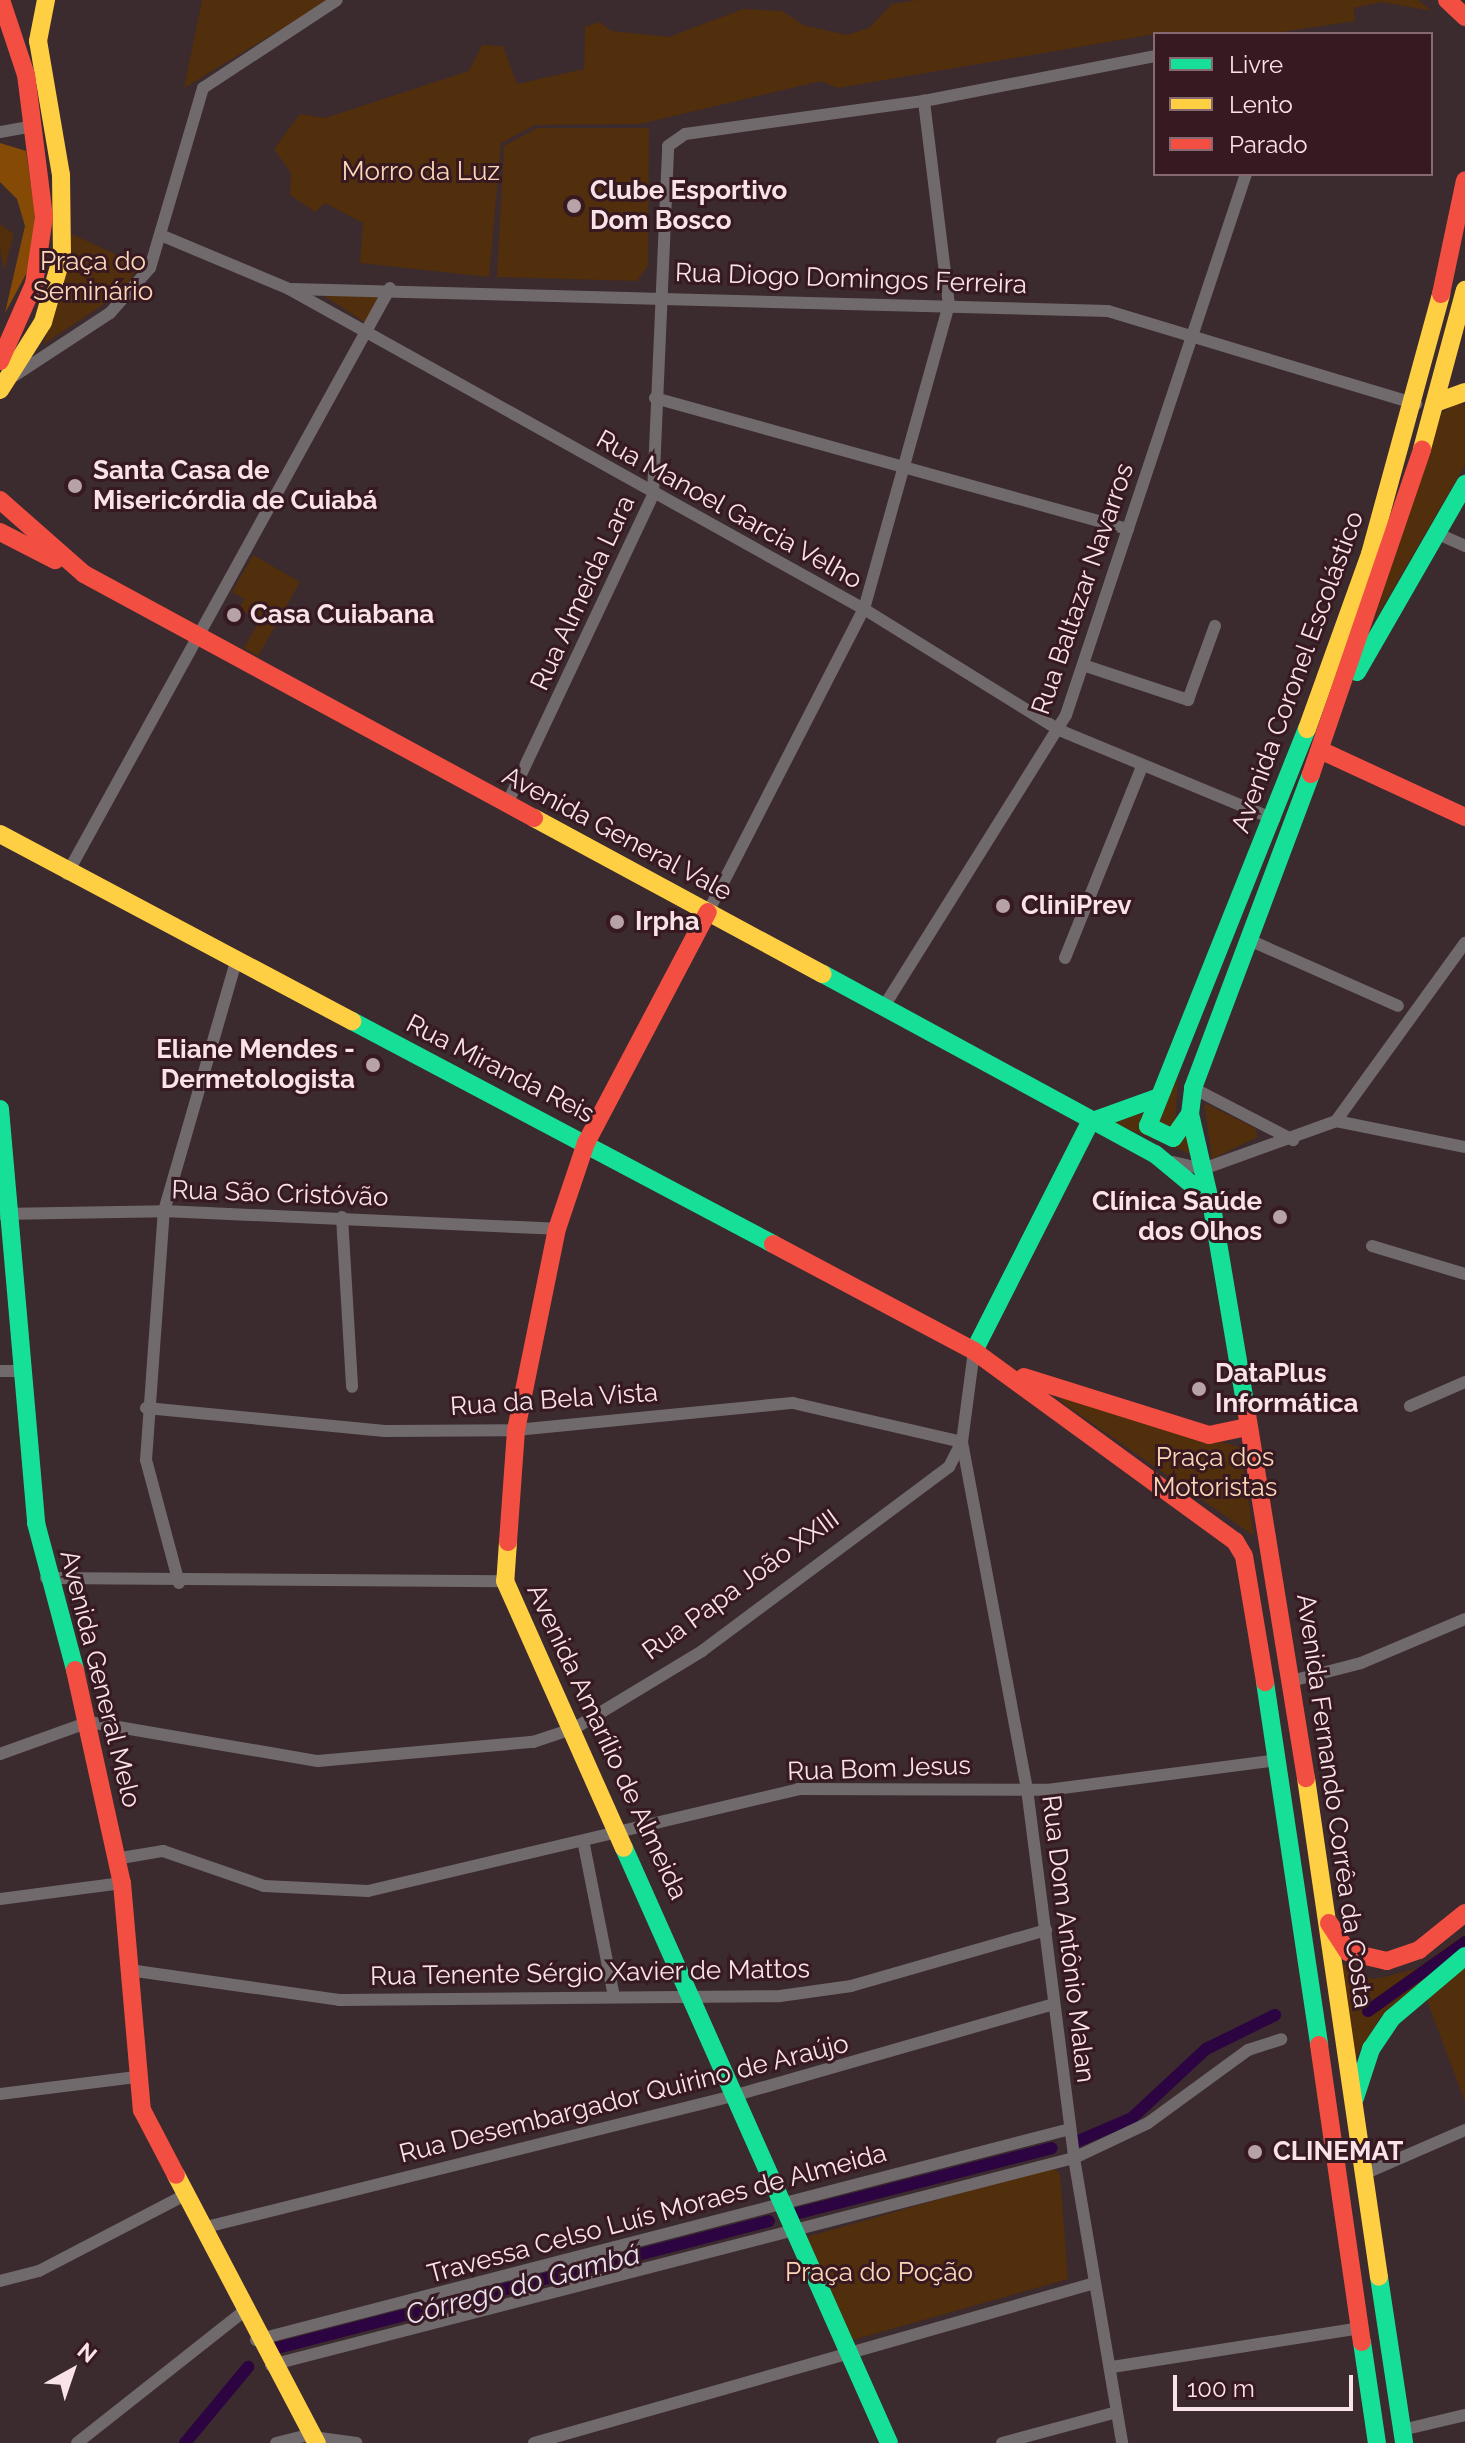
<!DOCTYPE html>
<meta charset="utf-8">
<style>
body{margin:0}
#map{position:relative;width:1465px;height:2443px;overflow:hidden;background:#3b2a2e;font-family:Raleway,sans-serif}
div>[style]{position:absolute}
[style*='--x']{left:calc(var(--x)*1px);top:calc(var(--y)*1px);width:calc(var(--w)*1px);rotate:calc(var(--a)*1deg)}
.green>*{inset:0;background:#512e0c}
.forest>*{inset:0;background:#854b06}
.canal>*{height:12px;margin:-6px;padding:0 6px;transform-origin:6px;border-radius:6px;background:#2b0441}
.street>*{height:12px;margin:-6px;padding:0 6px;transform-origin:6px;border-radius:6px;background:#706a6d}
.fast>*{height:18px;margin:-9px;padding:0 9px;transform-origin:9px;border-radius:9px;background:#16e098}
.slow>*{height:18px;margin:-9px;padding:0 9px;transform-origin:9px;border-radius:9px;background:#ffcf43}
.jam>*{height:18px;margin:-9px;padding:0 9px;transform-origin:9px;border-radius:9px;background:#f24e42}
.dots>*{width:22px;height:22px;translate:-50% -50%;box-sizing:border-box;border:4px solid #371921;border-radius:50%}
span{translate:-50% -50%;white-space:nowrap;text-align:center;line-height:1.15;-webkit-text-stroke:6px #371921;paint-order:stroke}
.park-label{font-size:26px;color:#fcd6b7}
.poi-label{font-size:26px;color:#f9e3e8;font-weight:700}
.left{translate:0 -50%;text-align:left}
.right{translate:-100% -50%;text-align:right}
.street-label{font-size:26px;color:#f9e3e8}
.water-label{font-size:28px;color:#e8dff3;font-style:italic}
.legend{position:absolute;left:1153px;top:32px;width:280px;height:144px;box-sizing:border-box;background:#371921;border:2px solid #856a71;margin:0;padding:10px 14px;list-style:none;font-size:24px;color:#f9e3e8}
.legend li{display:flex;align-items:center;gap:16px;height:40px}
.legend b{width:40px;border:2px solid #856a71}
.north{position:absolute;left:32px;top:2331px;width:80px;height:80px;-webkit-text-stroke:6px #371921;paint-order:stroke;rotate:40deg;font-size:22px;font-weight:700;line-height:32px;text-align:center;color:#f9e3e8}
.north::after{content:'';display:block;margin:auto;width:28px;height:36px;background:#f9e3e8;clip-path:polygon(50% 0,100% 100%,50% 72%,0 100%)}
.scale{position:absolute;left:1173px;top:2375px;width:180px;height:36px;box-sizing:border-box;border:4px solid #f9e3e8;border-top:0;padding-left:10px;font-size:24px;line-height:28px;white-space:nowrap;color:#f9e3e8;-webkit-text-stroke:6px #371921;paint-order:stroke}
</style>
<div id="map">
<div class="green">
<div style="clip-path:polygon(202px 0,329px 0,184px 88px)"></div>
<div style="clip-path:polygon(917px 0,1418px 0,1432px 11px,1381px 2px,1354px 8px,1355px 21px,1269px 34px,1155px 34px,838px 88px,821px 81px,640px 124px,535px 125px,501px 143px,489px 277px,360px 263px,363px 223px,325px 203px,315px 212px,290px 195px,291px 173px,274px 149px,300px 114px,325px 118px,469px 71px,482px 45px,503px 46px,517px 84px,584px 69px,585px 27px,599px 22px,611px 31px,669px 37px,743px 9px,782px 11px,803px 25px,847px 35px,869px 28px,892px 4px)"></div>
<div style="clip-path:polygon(537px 128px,649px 128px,648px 266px,637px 281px,497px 277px,504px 146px)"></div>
<div style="clip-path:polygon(0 224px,14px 234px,4px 271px,0 249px)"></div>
<div style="clip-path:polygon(72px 234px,138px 265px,124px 291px,44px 344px)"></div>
<div style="clip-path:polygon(324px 296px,376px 294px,380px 296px,366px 323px)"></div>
<div style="clip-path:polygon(1456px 403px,1465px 404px,1465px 465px,1374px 622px,1439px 415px)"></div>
<div style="clip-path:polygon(253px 555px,300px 582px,258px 656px,244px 648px,259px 621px,239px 609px,244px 599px,232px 592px)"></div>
<div style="clip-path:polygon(1178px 1077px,1175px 1125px,1160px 1131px,1155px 1119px)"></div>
<div style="clip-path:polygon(1204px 1103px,1255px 1128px,1258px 1137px,1212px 1159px)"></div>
<div style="clip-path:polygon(1147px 1112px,1143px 1125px,1186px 1131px,1193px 1155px,1111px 1122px)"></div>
<div style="clip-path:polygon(1062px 1396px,1240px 1447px,1254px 1536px,1060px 1401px)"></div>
<div style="clip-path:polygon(1465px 1933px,1408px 1985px,1367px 2007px,1369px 2016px,1377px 2012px,1465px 1945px,1379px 2019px,1349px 2069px,1333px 1958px,1372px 1979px,1385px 1977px,1418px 1968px)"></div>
<div style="clip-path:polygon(1465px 1959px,1465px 2102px,1425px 1995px)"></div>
<div style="clip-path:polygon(1052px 2167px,1060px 2174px,1068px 2279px,849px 2341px,800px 2239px)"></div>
</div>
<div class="forest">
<div style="clip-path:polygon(0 143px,26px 151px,35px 214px,32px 263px,5px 313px,25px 226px,17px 199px,0 182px)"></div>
</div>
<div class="canal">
<div style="--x:1368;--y:2011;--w:119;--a:-35.4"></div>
<div style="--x:1076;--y:2142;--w:61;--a:-23.2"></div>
<div style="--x:1132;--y:2118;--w:101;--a:-43"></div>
<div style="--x:1206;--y:2049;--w:77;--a:-26.2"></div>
<div style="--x:791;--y:2215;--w:269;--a:-14.4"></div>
<div style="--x:277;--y:2348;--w:508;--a:-14.47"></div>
<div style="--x:185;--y:2443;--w:99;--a:-50.3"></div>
</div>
<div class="street">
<div style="--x:0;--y:132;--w:35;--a:-10"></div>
<div style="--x:163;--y:236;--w:137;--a:22.8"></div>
<div style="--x:289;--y:289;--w:658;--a:29.1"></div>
<div style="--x:864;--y:609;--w:229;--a:31.8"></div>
<div style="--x:1059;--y:730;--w:233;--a:22.5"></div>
<div style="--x:292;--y:289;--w:816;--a:1.54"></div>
<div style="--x:1108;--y:311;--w:322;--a:16.8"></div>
<div style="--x:14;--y:376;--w:115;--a:-33.3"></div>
<div style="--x:110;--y:313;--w:60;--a:-48.4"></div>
<div style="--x:150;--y:268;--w:188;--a:-73.6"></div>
<div style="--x:203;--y:88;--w:160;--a:-33.3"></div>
<div style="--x:655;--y:398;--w:491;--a:15.5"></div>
<div style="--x:1436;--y:533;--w:32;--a:24"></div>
<div style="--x:1083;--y:665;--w:111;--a:18.4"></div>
<div style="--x:1188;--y:700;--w:79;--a:-70"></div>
<div style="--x:507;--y:804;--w:342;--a:-64.7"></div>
<div style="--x:653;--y:495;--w:349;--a:-87.5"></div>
<div style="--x:668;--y:146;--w:21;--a:-35"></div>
<div style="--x:685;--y:134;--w:241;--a:-7.9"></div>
<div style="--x:924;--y:101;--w:235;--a:-11"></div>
<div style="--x:67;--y:874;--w:669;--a:-61.14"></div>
<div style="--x:708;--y:912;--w:341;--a:-62.8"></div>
<div style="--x:864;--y:609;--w:316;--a:-74.4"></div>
<div style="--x:949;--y:305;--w:206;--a:-97"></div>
<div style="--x:1247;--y:939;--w:165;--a:23.9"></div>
<div style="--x:1065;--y:958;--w:207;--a:-68.1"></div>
<div style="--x:883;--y:1008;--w:345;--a:-58"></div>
<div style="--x:1066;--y:715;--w:570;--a:-71.6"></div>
<div style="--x:1193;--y:1088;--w:113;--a:27.5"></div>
<div style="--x:1336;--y:1121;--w:132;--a:11.4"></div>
<div style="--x:1173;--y:1162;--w:31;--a:13"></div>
<div style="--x:1203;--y:1169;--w:141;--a:-19.8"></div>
<div style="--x:1336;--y:1121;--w:220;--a:-54.1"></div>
<div style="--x:0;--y:1214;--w:164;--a:-1"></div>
<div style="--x:164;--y:1211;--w:393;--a:2.6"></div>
<div style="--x:342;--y:1217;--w:170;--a:86.6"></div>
<div style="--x:1372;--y:1246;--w:97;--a:16.8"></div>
<div style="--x:0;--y:1371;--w:25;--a:0"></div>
<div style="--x:1410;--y:1406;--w:60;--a:-23.6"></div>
<div style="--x:146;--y:1408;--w:240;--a:5.5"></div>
<div style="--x:385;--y:1431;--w:131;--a:-0.4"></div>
<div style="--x:516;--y:1430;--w:278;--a:-5.6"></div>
<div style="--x:793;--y:1403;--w:173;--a:13"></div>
<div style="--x:962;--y:1442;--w:353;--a:79.4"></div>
<div style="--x:1027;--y:1789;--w:372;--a:82.7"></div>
<div style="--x:1074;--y:2158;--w:289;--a:80.4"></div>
<div style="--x:46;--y:1578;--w:459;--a:0.4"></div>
<div style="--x:179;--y:1583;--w:127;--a:-105"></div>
<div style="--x:146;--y:1460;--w:250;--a:-85.9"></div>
<div style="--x:164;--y:1211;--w:260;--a:-73.9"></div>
<div style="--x:1291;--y:1681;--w:72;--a:-14.4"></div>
<div style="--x:1361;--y:1663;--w:113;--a:-22.9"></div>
<div style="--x:0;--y:1754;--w:95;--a:-19.8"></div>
<div style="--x:89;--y:1722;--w:232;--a:9.7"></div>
<div style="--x:318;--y:1761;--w:216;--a:-5.1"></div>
<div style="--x:533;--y:1742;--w:44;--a:-18.4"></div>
<div style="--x:575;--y:1728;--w:149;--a:-31.2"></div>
<div style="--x:702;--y:1651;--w:308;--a:-36.7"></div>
<div style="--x:949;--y:1467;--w:28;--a:-63"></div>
<div style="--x:962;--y:1442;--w:92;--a:-82.5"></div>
<div style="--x:584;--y:1845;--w:155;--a:78.8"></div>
<div style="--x:115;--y:1859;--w:49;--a:-9.5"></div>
<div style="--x:163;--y:1851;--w:107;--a:19.1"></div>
<div style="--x:264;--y:1886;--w:104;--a:2.8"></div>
<div style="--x:368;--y:1891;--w:442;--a:-13.3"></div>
<div style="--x:798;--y:1789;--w:249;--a:0.2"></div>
<div style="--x:1047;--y:1790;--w:233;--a:-7.4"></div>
<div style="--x:0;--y:1899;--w:123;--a:-7.5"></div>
<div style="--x:129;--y:1970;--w:212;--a:8.1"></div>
<div style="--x:339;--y:2000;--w:441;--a:-0.5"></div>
<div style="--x:780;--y:1996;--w:72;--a:-8"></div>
<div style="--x:851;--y:1986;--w:203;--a:-16"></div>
<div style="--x:0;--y:2094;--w:137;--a:-7.1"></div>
<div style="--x:1366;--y:2173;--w:108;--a:-23.5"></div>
<div style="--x:202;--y:2228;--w:547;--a:-13.96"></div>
<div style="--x:733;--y:2096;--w:334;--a:-16"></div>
<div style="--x:0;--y:2281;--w:40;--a:-14.4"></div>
<div style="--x:39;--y:2271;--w:162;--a:-27.5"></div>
<div style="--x:256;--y:2340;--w:841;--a:-14.53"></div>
<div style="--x:271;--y:2365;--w:829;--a:-14.46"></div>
<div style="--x:1074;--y:2158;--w:82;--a:-25.3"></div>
<div style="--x:1148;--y:2123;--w:124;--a:-36.1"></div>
<div style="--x:1248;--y:2050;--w:35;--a:-18"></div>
<div style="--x:1112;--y:2367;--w:252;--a:-8.9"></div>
<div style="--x:1402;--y:2430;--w:65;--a:-13.4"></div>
<div style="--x:77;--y:2443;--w:211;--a:-38.3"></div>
<div style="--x:276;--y:2443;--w:30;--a:-14"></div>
<div style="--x:305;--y:2436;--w:52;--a:7.7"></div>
<div style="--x:534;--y:2443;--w:583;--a:-15.92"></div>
<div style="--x:1002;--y:2443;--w:119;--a:-15.1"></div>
</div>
<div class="fast">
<div style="--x:1357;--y:672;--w:217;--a:-60.1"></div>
<div style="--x:823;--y:974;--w:378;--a:28.5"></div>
<div style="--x:1155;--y:1154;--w:60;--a:39.6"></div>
<div style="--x:1201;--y:1192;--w:19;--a:54"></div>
<div style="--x:1212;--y:1207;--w:204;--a:80.4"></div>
<div style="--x:352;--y:1021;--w:476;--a:27.9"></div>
<div style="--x:0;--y:1109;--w:416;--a:85"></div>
<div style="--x:36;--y:1523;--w:152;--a:75.1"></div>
<div style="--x:1190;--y:1114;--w:29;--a:125"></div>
<div style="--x:1173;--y:1138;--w:28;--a:-154"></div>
<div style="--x:1148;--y:1126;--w:428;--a:-68.2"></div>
<div style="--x:1211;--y:1205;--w:93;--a:-103"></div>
<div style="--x:1190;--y:1114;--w:26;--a:-83"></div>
<div style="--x:1193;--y:1088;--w:335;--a:-69.4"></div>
<div style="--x:974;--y:1351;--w:257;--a:-63.1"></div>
<div style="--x:1090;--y:1122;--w:73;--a:-19.9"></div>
<div style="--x:1265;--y:1682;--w:367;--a:81.5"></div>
<div style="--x:624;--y:1848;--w:651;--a:65.99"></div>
<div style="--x:1355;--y:2098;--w:52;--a:-71.9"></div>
<div style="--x:1371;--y:2049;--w:37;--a:-56"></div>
<div style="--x:1392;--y:2018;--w:96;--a:-40.3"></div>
<div style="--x:1379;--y:2277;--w:168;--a:81.4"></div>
<div style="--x:1362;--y:2342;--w:102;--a:81.6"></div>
</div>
<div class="slow">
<div style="--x:0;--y:390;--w:80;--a:-57.7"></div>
<div style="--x:43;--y:322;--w:69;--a:-73.9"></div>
<div style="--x:62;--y:256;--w:81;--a:-90.7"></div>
<div style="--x:61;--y:175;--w:136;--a:-99.7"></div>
<div style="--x:38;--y:41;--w:42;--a:-79"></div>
<div style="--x:1435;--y:403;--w:32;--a:-20"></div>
<div style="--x:1422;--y:449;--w:165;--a:-74.9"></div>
<div style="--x:1307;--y:729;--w:186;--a:-70.2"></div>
<div style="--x:1370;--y:554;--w:270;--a:-74.7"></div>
<div style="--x:534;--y:818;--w:328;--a:28.4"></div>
<div style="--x:0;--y:834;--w:399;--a:28"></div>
<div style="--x:508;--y:1542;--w:39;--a:94"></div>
<div style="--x:505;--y:1581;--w:292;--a:66"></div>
<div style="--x:1306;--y:1778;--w:504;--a:81.68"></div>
<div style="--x:176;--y:2175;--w:303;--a:62.3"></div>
</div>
<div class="jam">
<div style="--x:1447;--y:0;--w:25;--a:43"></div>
<div style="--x:1441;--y:294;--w:116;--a:-78.1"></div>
<div style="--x:0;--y:361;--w:84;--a:-66.2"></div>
<div style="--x:34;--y:284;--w:68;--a:-81.5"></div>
<div style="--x:44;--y:217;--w:143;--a:-97.2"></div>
<div style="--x:26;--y:75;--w:79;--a:-108.4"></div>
<div style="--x:0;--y:500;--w:112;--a:41.4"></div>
<div style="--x:84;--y:574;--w:512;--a:28.47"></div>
<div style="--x:0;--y:532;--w:62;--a:27"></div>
<div style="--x:1320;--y:750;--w:160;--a:24.8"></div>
<div style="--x:1311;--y:774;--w:343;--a:-71.1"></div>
<div style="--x:773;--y:1244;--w:228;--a:28"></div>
<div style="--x:974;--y:1351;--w:323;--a:36.1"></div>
<div style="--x:1235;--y:1541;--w:17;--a:59"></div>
<div style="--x:1244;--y:1556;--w:128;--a:80.5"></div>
<div style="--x:1024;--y:1377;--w:194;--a:17.4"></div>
<div style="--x:1209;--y:1435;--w:40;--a:-12"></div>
<div style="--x:1246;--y:1408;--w:375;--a:80.8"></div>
<div style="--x:508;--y:1542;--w:112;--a:-85.9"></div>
<div style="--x:516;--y:1430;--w:205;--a:-78.5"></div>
<div style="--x:557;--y:1229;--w:91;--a:-71.4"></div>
<div style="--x:586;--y:1143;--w:261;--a:-62.2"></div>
<div style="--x:75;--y:1670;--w:218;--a:77.6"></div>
<div style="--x:122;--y:1883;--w:228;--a:85"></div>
<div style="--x:142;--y:2110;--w:73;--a:62.4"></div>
<div style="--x:1329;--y:1923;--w:35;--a:57"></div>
<div style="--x:1348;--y:1952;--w:40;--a:13"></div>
<div style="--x:1387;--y:1961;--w:34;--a:-19"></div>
<div style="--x:1419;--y:1950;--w:59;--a:-38.8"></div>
<div style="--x:1319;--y:2045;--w:300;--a:81.8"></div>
</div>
<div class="dots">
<div style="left:574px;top:206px;background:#b6a2a7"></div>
<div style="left:75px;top:486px;background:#b6a2a7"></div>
<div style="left:234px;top:615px;background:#b6a2a7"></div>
<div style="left:1003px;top:906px;background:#b6a2a7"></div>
<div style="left:617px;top:922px;background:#b6a2a7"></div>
<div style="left:373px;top:1065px;background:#b6a2a7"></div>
<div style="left:1280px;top:1217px;background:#b6a2a7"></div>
<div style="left:1199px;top:1389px;background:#b6a2a7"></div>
<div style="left:1255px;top:2152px;background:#b6a2a7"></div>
</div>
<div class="park-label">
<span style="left:421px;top:172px">Morro da Luz</span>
<span style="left:93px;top:277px">Praça do<br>Seminário</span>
<span style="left:1215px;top:1473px">Praça dos<br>Motoristas</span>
<span style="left:879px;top:2273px">Praça do Poção</span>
</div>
<div class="poi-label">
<span class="left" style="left:590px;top:206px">Clube Esportivo<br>Dom Bosco</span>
<span class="left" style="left:93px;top:486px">Santa Casa de<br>Misericórdia de Cuiabá</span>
<span class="left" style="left:250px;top:615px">Casa Cuiabana</span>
<span class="left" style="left:1021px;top:906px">CliniPrev</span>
<span class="left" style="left:635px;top:922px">Irpha</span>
<span class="right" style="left:355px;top:1065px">Eliane Mendes -<br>Dermetologista</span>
<span class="right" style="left:1262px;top:1217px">Clínica Saúde<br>dos Olhos</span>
<span class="left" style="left:1215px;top:1389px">DataPlus<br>Informática</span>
<span class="left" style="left:1273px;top:2152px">CLINEMAT</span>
</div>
<div class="street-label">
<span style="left:851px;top:279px;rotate:2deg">Rua Diogo Domingos Ferreira</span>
<span style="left:729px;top:510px;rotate:29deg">Rua Manoel Garcia Velho</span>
<span style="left:1083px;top:589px;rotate:-71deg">Rua Baltazar Navarros</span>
<span style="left:583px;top:593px;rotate:-65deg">Rua Almeida Lara</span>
<span style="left:1298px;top:672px;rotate:-70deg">Avenida Coronel Escolástico</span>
<span style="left:617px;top:834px;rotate:28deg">Avenida General Vale</span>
<span style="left:500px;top:1069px;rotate:27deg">Rua Miranda Reis</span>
<span style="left:280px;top:1194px;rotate:2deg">Rua São Cristóvão</span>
<span style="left:554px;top:1400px;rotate:-4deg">Rua da Bela Vista</span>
<span style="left:741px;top:1585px;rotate:-36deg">Rua Papa João XXIII</span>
<span style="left:100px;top:1679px;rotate:76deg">Avenida General Melo</span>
<span style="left:607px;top:1742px;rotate:65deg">Avenida Amarílio de Almeida</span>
<span style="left:879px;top:1769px;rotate:-2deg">Rua Bom Jesus</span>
<span style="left:1334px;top:1801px;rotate:82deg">Avenida Fernando Corrêa da Costa</span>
<span style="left:1068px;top:1939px;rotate:83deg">Rua Dom Antônio Malan</span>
<span style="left:590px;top:1973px;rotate:-1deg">Rua Tenente Sérgio Xavier de Mattos</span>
<span style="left:624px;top:2099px;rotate:-14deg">Rua Desembargador Quirino de Araújo</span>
<span style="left:657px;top:2214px;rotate:-15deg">Travessa Celso Luís Moraes de Almeida</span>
</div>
<div class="water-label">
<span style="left:523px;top:2285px;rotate:-15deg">Córrego do Gambá</span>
</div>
<ul class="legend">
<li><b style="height:10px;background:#16e098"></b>Livre</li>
<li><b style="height:10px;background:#ffcf43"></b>Lento</li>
<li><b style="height:10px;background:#f24e42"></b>Parado</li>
</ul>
<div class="north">N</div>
<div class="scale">100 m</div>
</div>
